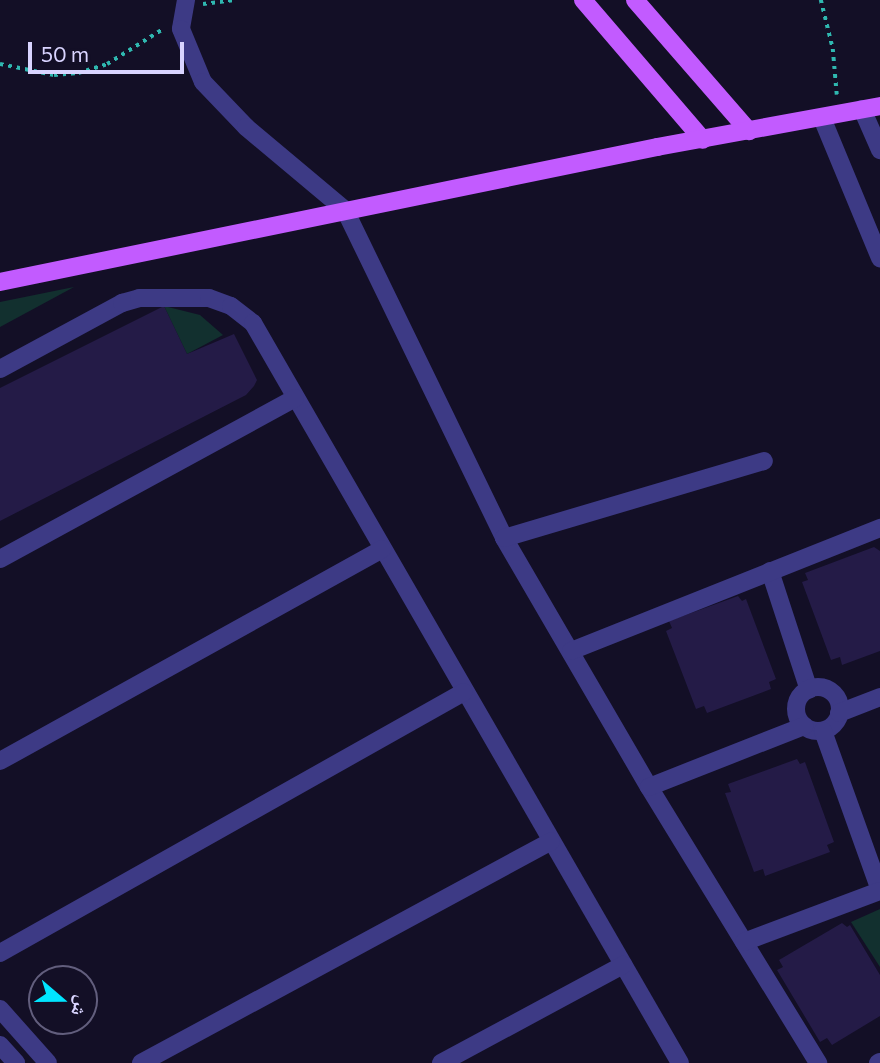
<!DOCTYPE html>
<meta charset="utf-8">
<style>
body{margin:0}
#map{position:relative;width:880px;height:1063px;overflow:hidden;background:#130f26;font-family:Commissioner,"Noto Naskh Arabic",sans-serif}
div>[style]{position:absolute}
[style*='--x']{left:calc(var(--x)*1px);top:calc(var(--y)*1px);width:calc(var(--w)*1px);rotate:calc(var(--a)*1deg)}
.green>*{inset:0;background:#12302f}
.building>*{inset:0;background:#241b47}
.path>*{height:3.5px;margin-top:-1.75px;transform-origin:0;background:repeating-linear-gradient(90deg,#2fb8b0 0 3.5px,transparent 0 8.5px)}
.minor>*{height:18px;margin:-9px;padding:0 9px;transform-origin:9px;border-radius:9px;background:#3d3a85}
.minor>.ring{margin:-9px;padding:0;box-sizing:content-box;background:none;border:18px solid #3d3a85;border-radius:50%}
.major>*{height:18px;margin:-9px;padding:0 9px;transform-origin:9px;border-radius:9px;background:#c25bff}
span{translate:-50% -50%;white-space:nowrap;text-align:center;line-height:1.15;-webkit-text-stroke:6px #130f26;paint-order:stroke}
.north{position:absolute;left:28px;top:965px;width:70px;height:70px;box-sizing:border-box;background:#130f26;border:2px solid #625e7d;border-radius:50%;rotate:110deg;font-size:19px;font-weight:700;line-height:28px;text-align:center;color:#d9d4ff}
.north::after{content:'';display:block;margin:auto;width:24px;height:32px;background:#00e5ff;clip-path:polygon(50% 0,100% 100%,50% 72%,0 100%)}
.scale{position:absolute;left:28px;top:42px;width:156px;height:32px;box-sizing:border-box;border:4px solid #d9d4ff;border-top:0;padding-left:9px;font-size:21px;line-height:24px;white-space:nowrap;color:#d9d4ff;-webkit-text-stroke:5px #130f26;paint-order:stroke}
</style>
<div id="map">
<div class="green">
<div style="clip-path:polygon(74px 287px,0 327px,0 302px)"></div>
<div style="clip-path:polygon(164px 306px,200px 315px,223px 335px,187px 354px)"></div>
<div style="clip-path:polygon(880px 909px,880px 967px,851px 922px)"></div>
</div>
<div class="building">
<div style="clip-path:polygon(164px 306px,187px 354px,234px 334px,257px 380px,254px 386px,246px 395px,0 521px,0 388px)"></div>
<div style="clip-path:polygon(874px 547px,880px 551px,880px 651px,842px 665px,840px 657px,831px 660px,802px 582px,808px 580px,805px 573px)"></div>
<div style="clip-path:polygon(738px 596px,742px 601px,746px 599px,776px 679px,769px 682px,771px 689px,707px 713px,704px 706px,696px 709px,666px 631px,672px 628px,669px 621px)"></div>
<div style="clip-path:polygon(797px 759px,800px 764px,805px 762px,834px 842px,827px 845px,830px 852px,765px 876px,763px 869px,754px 872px,725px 793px,731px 792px,728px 784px)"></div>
<div style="clip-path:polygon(842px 923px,847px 927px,850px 925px,880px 975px,880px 1016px,832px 1045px,827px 1038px,820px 1042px,777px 970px,783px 967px,779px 960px)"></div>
</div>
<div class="path">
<div style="--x:821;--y:0;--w:50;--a:76.2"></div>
<div style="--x:833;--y:49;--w:46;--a:85"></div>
<div style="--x:203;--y:4;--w:32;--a:-7"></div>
<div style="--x:0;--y:64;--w:55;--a:11.5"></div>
<div style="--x:54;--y:75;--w:24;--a:-5"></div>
<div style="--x:78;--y:73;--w:30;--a:-17"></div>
<div style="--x:107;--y:64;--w:66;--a:-32"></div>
</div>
<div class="minor">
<div style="--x:186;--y:0;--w:29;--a:100"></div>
<div style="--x:181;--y:29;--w:57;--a:67.5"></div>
<div style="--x:203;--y:82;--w:62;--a:46.3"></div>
<div style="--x:246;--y:127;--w:129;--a:40"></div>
<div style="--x:345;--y:210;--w:365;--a:64.1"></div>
<div style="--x:504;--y:538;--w:288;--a:59.8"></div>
<div style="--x:649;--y:787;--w:324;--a:58.5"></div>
<div style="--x:862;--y:109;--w:45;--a:66.3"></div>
<div style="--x:822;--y:118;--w:152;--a:67.5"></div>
<div style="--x:0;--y:369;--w:139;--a:-28.4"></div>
<div style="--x:122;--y:303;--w:18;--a:-16"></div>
<div style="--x:139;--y:298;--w:70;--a:0"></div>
<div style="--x:209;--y:298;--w:23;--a:20"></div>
<div style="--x:231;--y:306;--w:28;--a:38"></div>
<div style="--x:253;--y:323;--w:854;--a:60.01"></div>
<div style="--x:504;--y:538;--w:271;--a:-16.5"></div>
<div style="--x:0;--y:559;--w:336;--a:-28.6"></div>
<div style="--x:770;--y:571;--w:125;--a:71.9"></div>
<div style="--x:571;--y:651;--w:333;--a:-21.7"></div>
<div class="ring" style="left:796px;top:687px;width:26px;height:26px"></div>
<div style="--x:839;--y:713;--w:44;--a:-21.3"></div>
<div style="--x:823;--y:731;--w:169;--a:70.3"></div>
<div style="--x:0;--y:761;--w:437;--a:-29"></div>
<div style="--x:649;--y:787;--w:167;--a:-21.5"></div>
<div style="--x:744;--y:942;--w:145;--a:-20.6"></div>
<div style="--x:0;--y:953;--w:532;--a:-29.36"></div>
<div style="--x:0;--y:1009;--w:72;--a:48.4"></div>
<div style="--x:0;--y:1045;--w:24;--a:48"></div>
<div style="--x:141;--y:1063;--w:466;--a:-28.4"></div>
<div style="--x:441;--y:1063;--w:207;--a:-28.3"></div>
<div style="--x:878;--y:1063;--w:2;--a:-27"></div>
</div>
<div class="major">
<div style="--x:583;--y:0;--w:184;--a:49.4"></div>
<div style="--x:635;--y:0;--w:174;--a:49"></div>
<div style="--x:0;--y:282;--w:671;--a:-11.61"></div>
<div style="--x:657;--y:147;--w:227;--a:-10.4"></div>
</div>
<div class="north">ش</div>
<div class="scale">50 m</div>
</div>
